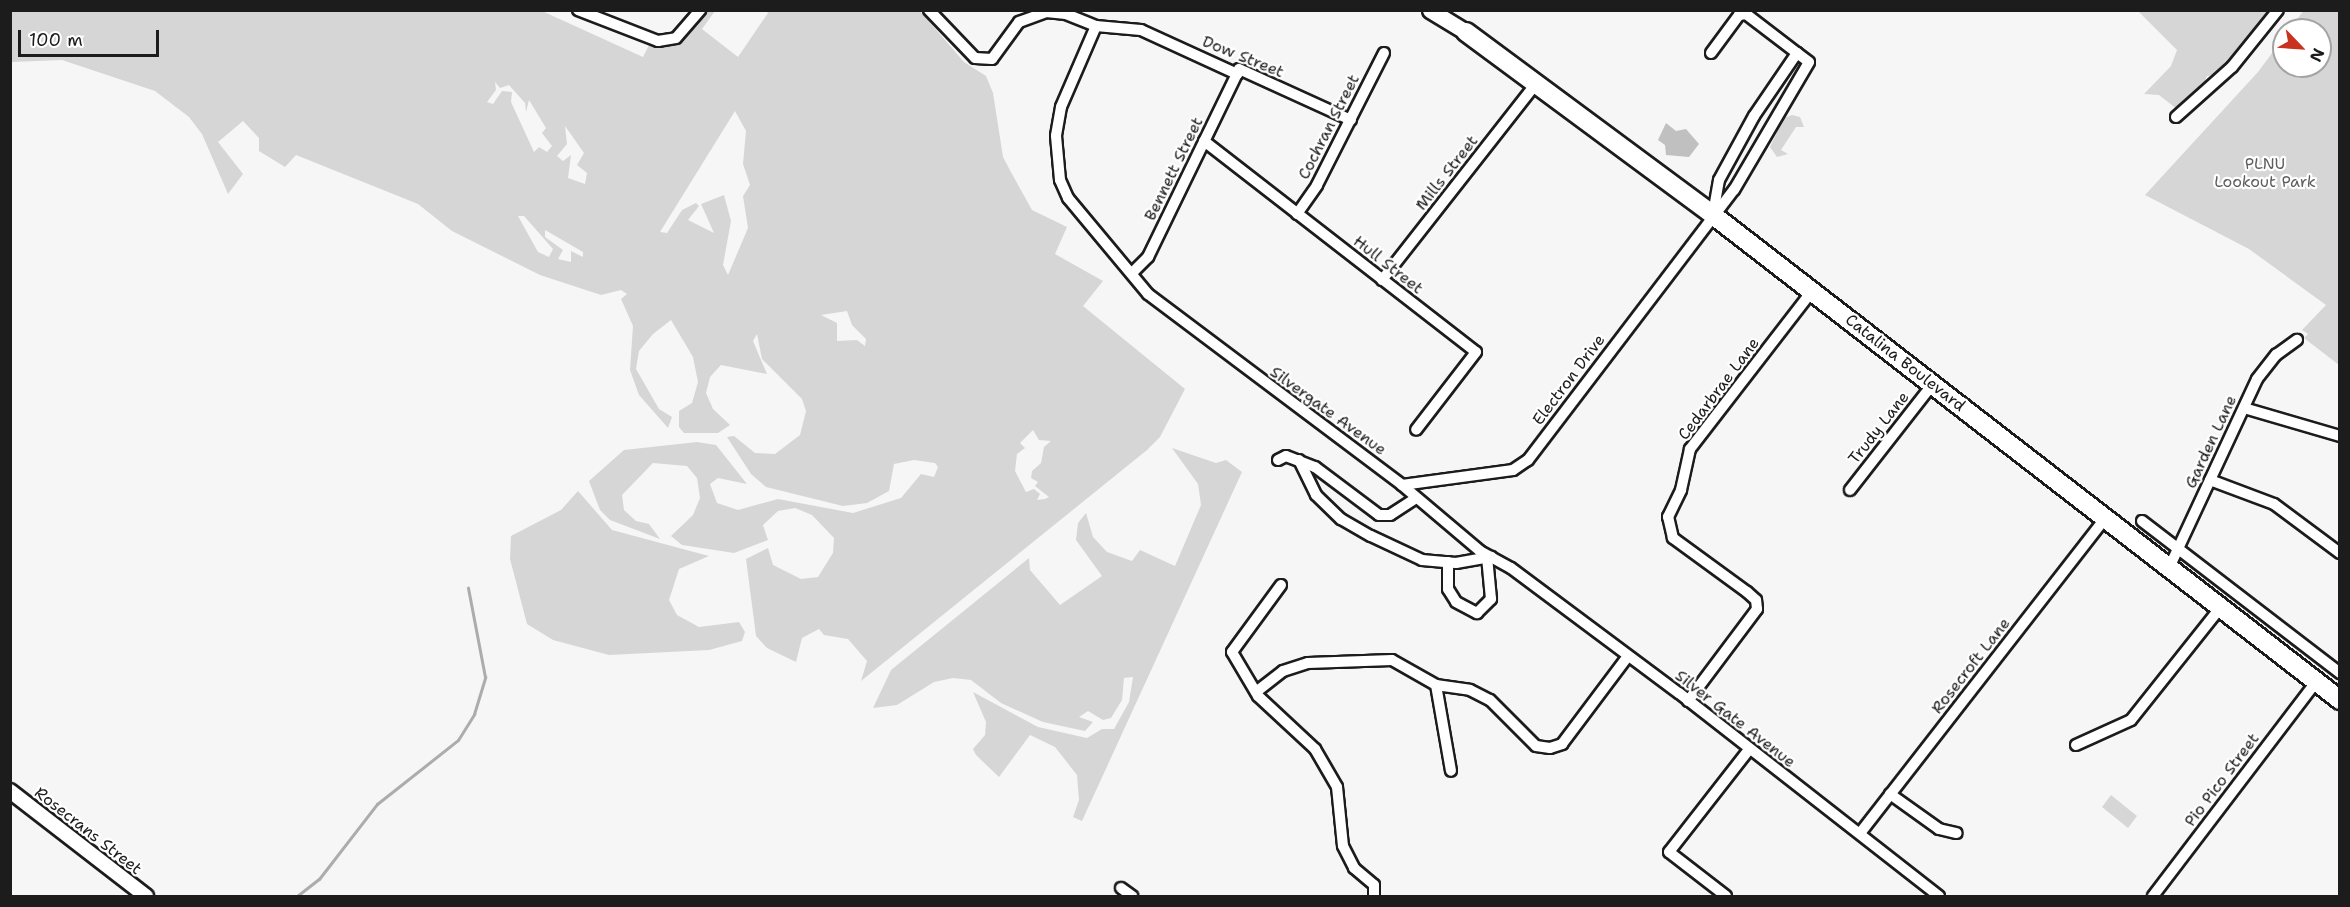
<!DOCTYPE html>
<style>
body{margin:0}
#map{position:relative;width:2350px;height:907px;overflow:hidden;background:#f6f6f6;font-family:"Shantell Sans",sans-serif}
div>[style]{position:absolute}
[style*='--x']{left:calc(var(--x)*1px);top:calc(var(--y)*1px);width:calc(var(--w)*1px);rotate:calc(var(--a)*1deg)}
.green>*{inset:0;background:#d6d6d6}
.stream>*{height:3px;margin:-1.5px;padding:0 1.5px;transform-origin:1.5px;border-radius:1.5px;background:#acacac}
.building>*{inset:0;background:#c0c0c0}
.roads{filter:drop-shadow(2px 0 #1c1c1c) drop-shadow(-2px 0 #1c1c1c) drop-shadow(0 2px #1c1c1c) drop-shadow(0 -2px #1c1c1c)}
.minor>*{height:10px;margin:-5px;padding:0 5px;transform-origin:5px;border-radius:5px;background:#fff}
.tertiary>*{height:14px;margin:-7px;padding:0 7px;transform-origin:7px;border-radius:7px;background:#fff}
.secondary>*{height:15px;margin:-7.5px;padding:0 7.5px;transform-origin:7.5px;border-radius:7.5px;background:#fff}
.primary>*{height:18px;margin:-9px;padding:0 9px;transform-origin:9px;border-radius:9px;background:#fff}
span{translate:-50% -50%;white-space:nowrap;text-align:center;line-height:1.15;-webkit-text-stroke:4.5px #fff;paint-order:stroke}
.street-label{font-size:16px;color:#1c1c1c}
.park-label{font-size:16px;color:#5d5d5d}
.frame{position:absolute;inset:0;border:12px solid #1c1c1c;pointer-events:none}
.north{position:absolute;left:2272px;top:18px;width:60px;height:60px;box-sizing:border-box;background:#fff;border:2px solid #a4a4a4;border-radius:50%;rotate:115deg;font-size:16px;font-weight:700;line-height:24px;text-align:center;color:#1c1c1c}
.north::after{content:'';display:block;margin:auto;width:21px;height:27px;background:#c8321e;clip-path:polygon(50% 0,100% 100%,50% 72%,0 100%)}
.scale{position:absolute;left:18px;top:30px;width:141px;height:27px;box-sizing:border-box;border:3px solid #1c1c1c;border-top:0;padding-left:8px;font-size:18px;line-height:21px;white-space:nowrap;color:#1c1c1c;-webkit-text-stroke:4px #fff;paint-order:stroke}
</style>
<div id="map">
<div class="green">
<div style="clip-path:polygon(evenodd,875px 10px,920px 11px,964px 62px,986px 76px,993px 93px,1003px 157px,1012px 174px,1032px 210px,1067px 227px,1055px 254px,1103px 281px,1083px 306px,1185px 389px,1160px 437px,1147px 450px,861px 681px,867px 661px,848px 639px,824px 635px,819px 629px,802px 638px,796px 662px,767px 648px,756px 636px,746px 559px,768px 548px,773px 565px,801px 579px,818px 577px,833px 553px,834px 538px,812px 515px,795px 508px,778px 511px,763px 525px,768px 540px,734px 553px,682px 545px,671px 536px,693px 515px,700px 498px,697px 478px,687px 466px,653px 463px,622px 495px,624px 510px,636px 521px,649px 524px,660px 539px,610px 520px,600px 510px,589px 481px,624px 450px,697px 442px,716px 445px,747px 484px,718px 478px,710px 484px,717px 503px,738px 510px,778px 499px,853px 513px,901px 498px,921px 474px,934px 477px,938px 467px,935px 463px,914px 460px,894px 464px,889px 491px,867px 503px,843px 506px,766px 487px,751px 474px,727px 437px,734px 436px,755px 453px,775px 454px,800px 435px,806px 411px,802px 399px,762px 359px,757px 334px,753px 341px,767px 374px,721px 365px,710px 377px,706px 393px,713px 409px,730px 425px,718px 433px,684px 433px,679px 427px,679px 411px,692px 403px,698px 382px,693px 357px,671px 320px,653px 334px,639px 351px,636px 369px,659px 409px,672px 417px,668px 428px,639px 395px,630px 370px,633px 326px,621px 299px,627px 294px,621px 290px,601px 295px,540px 275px,452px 231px,418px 204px,296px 155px,285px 167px,259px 151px,259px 138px,243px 121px,218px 142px,243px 174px,228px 194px,202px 134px,189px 117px,155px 91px,62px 60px,12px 62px,10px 55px,10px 11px,542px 11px,643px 57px,649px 45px,683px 37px,706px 11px,715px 11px,702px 29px,738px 57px,768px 13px,766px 11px,875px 10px,495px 82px,500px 88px,509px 85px,525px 103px,526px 112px,529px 100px,546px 128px,542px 133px,552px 146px,547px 152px,539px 147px,534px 152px,511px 102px,512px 92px,502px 91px,493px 104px,487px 102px,496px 90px,495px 82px,875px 10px,735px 111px,746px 131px,743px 164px,750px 185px,743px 196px,748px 228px,728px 275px,723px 265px,731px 221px,724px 195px,701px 204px,714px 233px,688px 220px,699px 206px,696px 203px,682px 210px,667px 233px,660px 232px,735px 111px,875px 10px,565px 126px,584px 153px,577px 165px,587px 173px,585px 184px,568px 178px,571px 155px,563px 161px,557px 156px,567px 144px,565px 126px,875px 10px,518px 216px,524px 216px,553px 249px,549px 257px,538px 252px,518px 216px,875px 10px,545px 230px,583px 252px,583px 257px,571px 251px,571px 262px,558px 259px,563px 250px,545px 237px,545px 230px,875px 10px,847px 311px,852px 325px,866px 339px,865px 346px,857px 340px,837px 341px,837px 323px,821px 315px,847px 311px,875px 10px,1033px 430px,1039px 440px,1051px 441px,1044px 447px,1041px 463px,1032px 471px,1031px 478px,1038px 482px,1035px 486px,1049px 497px,1045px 499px,1037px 500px,1040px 494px,1034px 489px,1026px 492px,1015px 471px,1017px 454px,1025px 448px,1020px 443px,1033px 430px)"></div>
<div style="clip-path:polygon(2304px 10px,2339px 11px,2339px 365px,2304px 338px,2308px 334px,2302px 330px,2326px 305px,2249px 249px,2145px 195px,2258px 72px,2284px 37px,2284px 66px,2320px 66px,2320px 30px,2289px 30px)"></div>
<div style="clip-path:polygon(2138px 11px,2274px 11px,2219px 75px,2207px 76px,2202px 88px,2177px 109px,2159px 95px,2144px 94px,2171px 66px,2177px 50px)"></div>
<div style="clip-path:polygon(1792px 115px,1800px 117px,1804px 127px,1796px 127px,1781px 150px,1788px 154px,1777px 157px,1770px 147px,1784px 118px)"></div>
<div style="clip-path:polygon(1172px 448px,1216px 463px,1226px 460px,1242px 472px,1082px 821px,1073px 817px,1079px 800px,1077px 775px,1055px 747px,1030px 735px,999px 777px,976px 755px,973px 749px,985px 735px,986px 722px,973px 692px,1038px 727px,1087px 738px,1102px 729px,1114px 729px,1129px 702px,1133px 677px,1124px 678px,1122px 700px,1111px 718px,1103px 720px,1088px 711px,1079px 717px,1093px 722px,1085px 731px,1043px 722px,1001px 703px,971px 680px,953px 678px,934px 682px,897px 705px,873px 708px,891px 670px,1029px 558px,1030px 570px,1060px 605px,1102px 576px,1076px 540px,1078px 523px,1086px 513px,1093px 537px,1107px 552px,1132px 561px,1140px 550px,1175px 566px,1201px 505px,1198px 484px)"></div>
<div style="clip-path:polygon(578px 491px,612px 530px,709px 556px,679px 569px,669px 600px,677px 615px,699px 627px,739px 622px,745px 632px,742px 641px,709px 650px,609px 655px,553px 640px,527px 624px,510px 559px,511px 536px,561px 510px)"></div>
<div style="clip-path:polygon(2111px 795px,2137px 816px,2128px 828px,2102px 807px)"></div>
</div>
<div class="stream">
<div style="--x:297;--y:896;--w:28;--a:-38"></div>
<div style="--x:319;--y:879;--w:95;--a:-52.3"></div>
<div style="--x:377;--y:804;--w:103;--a:-38.3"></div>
<div style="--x:458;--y:740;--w:31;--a:-58"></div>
<div style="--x:474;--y:714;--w:39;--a:-73"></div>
<div style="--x:485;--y:677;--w:91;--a:-100.8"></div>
</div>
<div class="building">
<div style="clip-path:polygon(1666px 123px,1676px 131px,1686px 129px,1699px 144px,1689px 157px,1666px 155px,1665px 145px,1658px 140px)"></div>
</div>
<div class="roads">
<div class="minor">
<div style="--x:578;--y:10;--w:86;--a:21.2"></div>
<div style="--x:658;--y:41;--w:18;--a:-9"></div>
<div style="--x:676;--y:38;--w:37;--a:-49"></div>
<div style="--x:929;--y:10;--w:66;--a:46.2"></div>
<div style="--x:975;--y:58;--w:17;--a:3"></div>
<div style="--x:992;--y:59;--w:46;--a:-53.9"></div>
<div style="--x:1019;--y:22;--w:29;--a:-20"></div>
<div style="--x:1046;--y:12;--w:20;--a:6"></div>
<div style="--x:1066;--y:14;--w:32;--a:22"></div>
<div style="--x:1096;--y:26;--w:45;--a:5.1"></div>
<div style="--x:1141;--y:30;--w:106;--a:24.6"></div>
<div style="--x:1096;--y:26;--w:88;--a:113.4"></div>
<div style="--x:1061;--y:107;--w:29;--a:100"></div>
<div style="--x:1056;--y:136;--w:44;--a:84.8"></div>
<div style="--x:1060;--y:180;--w:20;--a:66"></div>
<div style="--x:1068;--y:198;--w:125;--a:50.2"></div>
<div style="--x:1148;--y:294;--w:318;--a:36.9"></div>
<div style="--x:1402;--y:485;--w:102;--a:40.2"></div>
<div style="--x:1480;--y:551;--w:35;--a:29"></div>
<div style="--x:1511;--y:568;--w:209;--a:36.7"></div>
<div style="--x:1679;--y:693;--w:330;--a:38"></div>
<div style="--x:1711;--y:53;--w:47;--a:-53.6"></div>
<div style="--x:1739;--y:15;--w:7;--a:-8"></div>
<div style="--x:1746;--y:14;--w:64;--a:37.4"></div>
<div style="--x:1797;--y:53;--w:76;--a:124.3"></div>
<div style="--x:1754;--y:116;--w:73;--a:118.7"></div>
<div style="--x:1719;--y:180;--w:35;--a:100"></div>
<div style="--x:1237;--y:74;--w:5;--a:-68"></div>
<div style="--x:1239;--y:69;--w:123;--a:24.5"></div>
<div style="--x:2176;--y:117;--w:75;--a:-41.8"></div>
<div style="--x:2232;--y:67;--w:73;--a:-51.1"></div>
<div style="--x:1204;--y:141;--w:344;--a:37.8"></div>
<div style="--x:1476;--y:352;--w:98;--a:127.6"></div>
<div style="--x:1297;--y:214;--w:35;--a:-55"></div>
<div style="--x:1317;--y:185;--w:148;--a:-63.1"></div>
<div style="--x:1132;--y:273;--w:23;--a:-45"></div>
<div style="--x:1148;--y:257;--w:203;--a:-64.1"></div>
<div style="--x:1382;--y:280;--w:248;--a:-51.9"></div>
<div style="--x:2244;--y:408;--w:100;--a:16.3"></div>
<div style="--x:1278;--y:460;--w:9;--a:-27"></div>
<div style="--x:1286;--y:456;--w:31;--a:21"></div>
<div style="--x:1315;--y:467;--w:80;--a:36.9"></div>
<div style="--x:1379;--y:515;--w:11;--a:0"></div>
<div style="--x:1390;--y:515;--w:31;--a:-33"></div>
<div style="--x:1299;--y:460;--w:39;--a:64"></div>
<div style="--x:1316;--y:495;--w:35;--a:44"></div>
<div style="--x:1341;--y:519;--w:34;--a:30"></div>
<div style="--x:1371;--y:536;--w:56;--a:25.2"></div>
<div style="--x:1422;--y:560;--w:34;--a:5"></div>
<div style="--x:1456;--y:563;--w:36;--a:-10"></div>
<div style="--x:2210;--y:480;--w:68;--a:20.6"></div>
<div style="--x:2274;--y:504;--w:82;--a:36.6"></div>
<div style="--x:1402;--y:485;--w:112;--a:-7.7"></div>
<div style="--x:1513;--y:470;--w:18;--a:-34"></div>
<div style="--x:1528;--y:460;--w:340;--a:-52.7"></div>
<div style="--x:1734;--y:190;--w:148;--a:-59.6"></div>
<div style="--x:1809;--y:62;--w:15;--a:-143"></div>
<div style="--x:1850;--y:490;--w:133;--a:-52"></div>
<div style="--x:2142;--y:521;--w:250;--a:37.5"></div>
<div style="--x:1448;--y:562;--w:27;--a:90"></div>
<div style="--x:1448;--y:589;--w:15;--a:58"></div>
<div style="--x:1456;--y:602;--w:24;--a:28"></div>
<div style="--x:1477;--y:613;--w:20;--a:-45"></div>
<div style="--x:1491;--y:599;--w:42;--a:-95.4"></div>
<div style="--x:2169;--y:568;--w:208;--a:-65"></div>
<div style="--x:2257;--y:379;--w:31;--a:-52"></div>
<div style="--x:2276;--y:355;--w:26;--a:-36"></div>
<div style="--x:1281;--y:585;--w:83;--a:126.2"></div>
<div style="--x:1232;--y:652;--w:51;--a:59.4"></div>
<div style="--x:1258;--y:696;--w:78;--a:42.9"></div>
<div style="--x:1315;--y:749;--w:44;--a:59.9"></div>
<div style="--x:1337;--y:787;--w:59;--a:84.2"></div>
<div style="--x:1343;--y:846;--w:25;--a:63"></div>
<div style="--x:1354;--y:868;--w:26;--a:40"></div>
<div style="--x:1374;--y:885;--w:11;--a:90"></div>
<div style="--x:1436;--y:685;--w:87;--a:80.1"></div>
<div style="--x:1256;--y:692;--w:34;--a:-38"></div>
<div style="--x:1283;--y:671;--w:26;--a:-18"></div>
<div style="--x:1308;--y:663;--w:84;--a:-2"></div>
<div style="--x:1392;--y:660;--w:51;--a:29.6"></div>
<div style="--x:1436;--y:685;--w:34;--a:8"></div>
<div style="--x:1470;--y:690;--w:22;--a:27"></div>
<div style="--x:1490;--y:700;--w:65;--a:45"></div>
<div style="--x:1536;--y:746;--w:14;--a:8"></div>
<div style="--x:1550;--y:748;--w:13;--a:-18"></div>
<div style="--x:1562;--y:744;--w:110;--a:-53.1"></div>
<div style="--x:1688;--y:701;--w:115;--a:-53.1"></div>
<div style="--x:1757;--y:609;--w:9;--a:-96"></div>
<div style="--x:1756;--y:600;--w:12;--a:-138"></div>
<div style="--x:1747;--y:592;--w:92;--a:-143.9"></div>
<div style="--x:1673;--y:538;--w:22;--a:-103"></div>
<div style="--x:1668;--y:517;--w:30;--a:-64"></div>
<div style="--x:1681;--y:490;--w:42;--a:-77.6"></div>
<div style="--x:1690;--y:449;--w:200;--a:-52.3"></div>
<div style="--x:2076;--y:745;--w:60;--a:-24.4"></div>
<div style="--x:2131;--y:720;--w:143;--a:-51.5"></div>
<div style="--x:1890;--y:794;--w:60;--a:35.5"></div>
<div style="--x:1939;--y:829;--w:18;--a:13"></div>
<div style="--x:1861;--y:832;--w:397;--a:-52.1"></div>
<div style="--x:1121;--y:888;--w:14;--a:36"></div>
<div style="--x:1726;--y:896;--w:72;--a:-142.3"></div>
<div style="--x:1669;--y:852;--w:128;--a:-52"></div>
<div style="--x:2153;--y:896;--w:269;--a:-52.7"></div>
</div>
<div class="tertiary">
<div style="--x:10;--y:791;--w:172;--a:37.7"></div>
</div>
<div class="secondary">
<div style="--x:1430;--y:10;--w:42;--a:31.4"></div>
</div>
<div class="primary">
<div style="--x:1466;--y:32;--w:307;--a:36.5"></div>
<div style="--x:1713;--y:215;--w:793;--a:37.72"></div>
</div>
</div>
<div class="street-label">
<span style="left:1243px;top:57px;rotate:22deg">Dow Street</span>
<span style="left:1329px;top:127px;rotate:-63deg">Cochran Street</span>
<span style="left:1174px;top:169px;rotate:-64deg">Bennett Street</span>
<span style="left:1447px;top:173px;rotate:-52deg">Mills Street</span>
<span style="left:1388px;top:265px;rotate:38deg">Hull Street</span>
<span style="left:1905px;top:363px;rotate:38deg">Catalina Boulevard</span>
<span style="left:1569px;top:380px;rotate:-53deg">Electron Drive</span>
<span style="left:1719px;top:389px;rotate:-53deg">Cedarbrae Lane</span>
<span style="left:1328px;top:411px;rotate:36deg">Silvergate Avenue</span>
<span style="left:1879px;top:428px;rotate:-52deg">Trudy Lane</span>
<span style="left:2211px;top:442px;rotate:-65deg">Garden Lane</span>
<span style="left:1971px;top:666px;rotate:-52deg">Rosecroft Lane</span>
<span style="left:1735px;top:719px;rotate:38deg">Silver Gate Avenue</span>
<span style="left:2222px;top:780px;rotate:-53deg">Pio Pico Street</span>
<span style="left:88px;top:831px;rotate:38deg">Rosecrans Street</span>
</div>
<div class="park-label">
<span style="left:2265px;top:173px">PLNU<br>Lookout Park</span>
</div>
<div class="frame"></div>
<div class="north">N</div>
<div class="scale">100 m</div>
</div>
